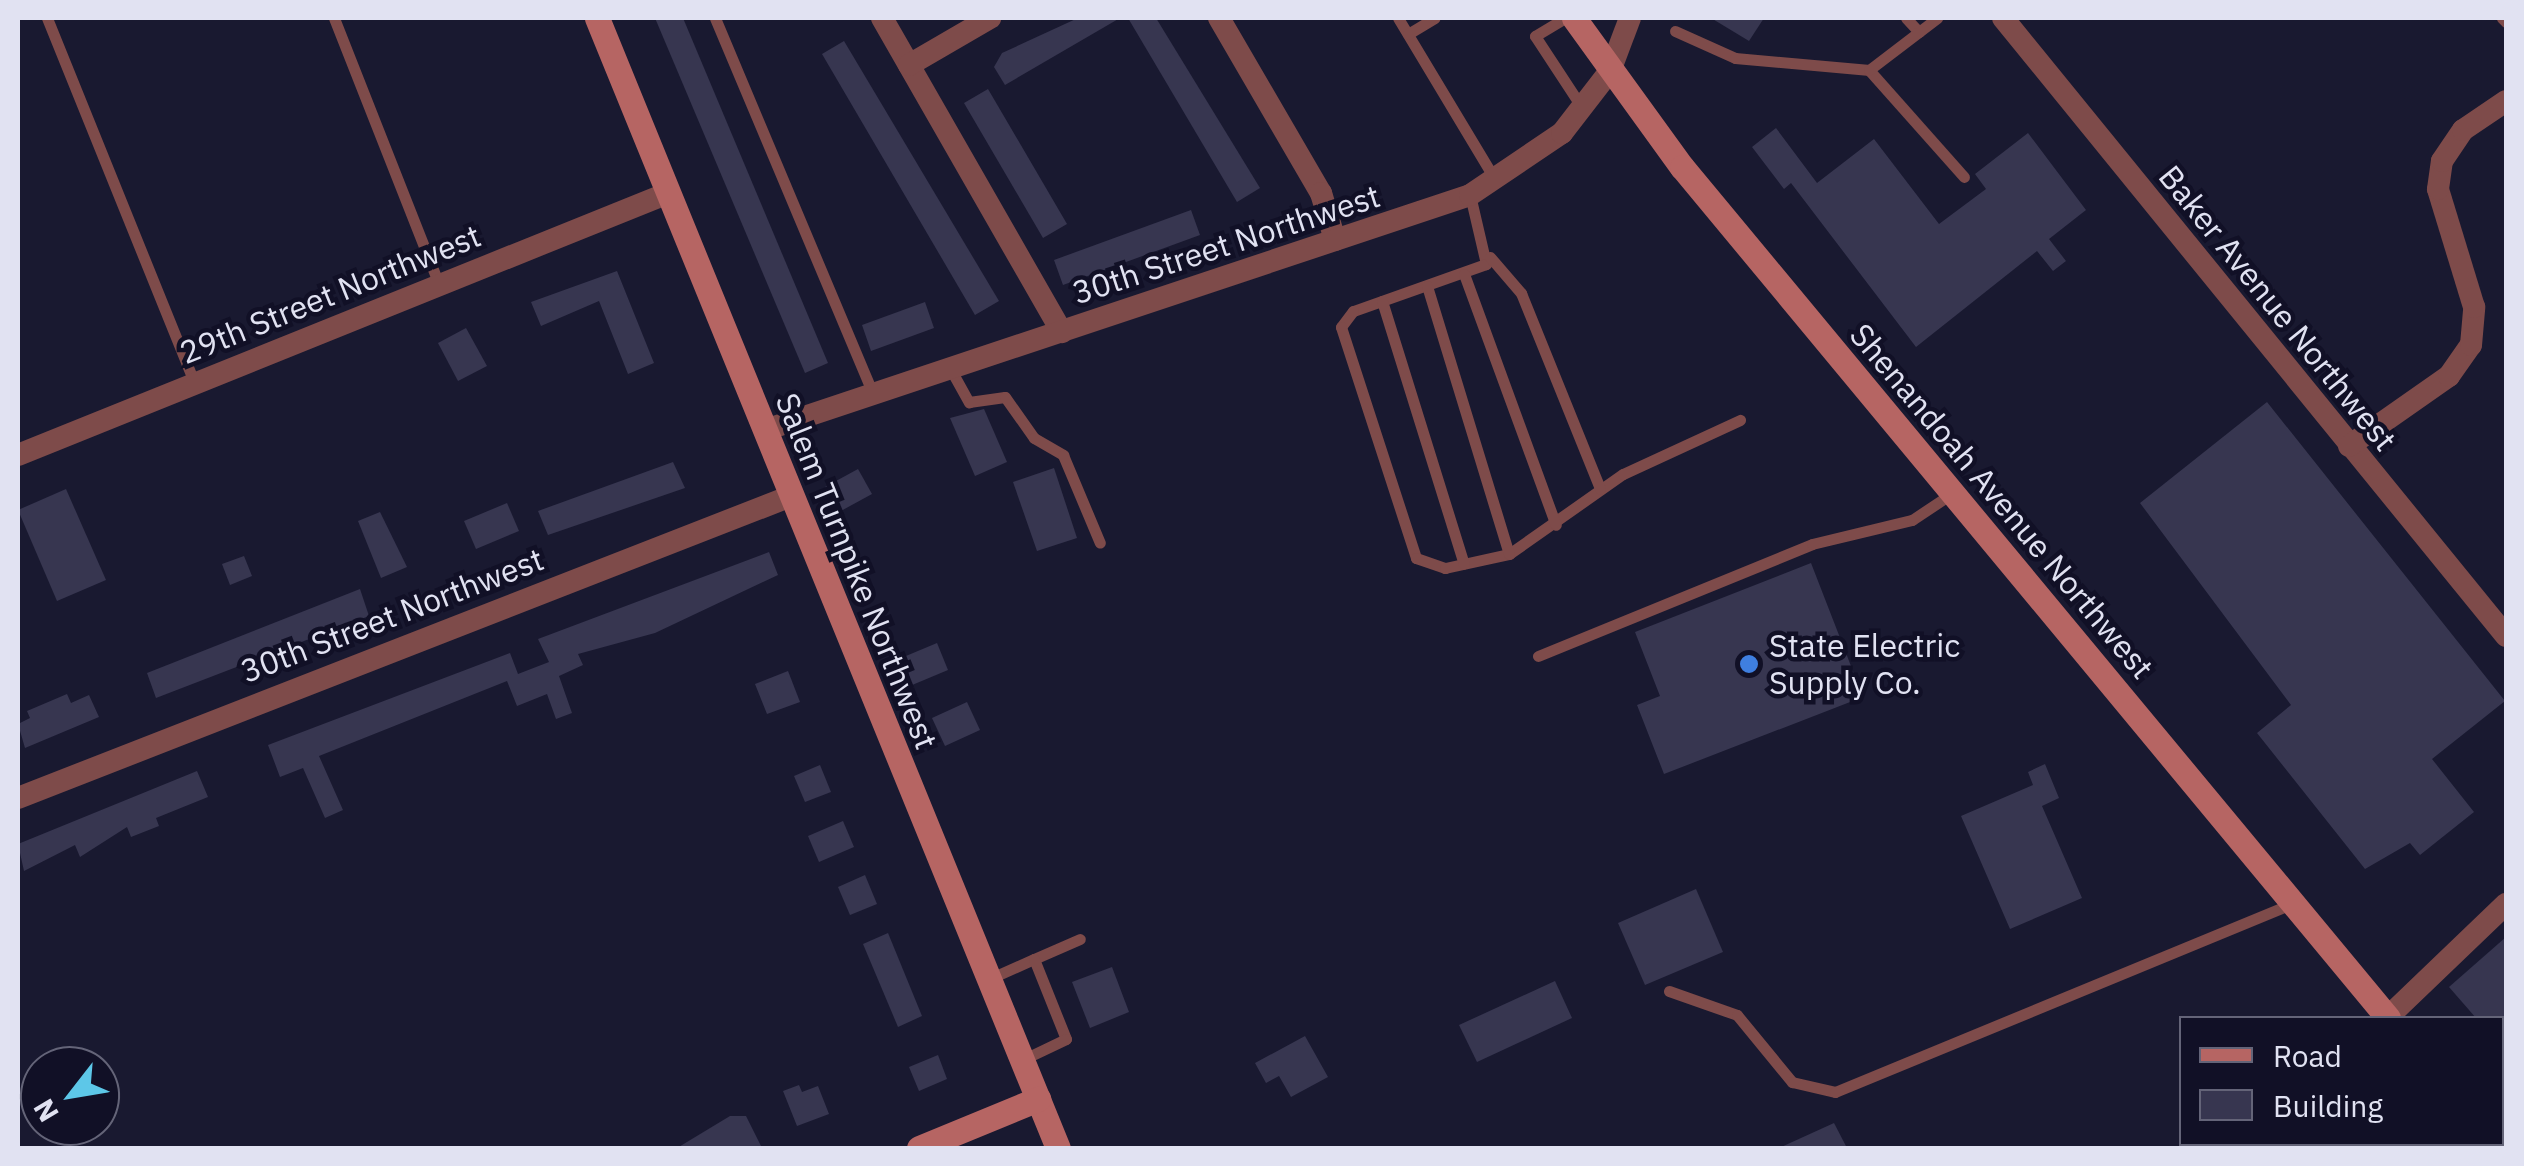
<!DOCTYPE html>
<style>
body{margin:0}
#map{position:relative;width:2524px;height:1166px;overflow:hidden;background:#191930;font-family:"IBM Plex Sans",sans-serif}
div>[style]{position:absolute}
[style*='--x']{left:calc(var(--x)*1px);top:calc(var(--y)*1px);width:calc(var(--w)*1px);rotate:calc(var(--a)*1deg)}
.building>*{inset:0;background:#373650}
.lane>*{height:11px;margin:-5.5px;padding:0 5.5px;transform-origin:5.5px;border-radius:5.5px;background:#7e4b4a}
.street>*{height:22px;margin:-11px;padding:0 11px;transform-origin:11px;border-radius:11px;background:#7e4b4a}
.secondary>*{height:25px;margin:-12.5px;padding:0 12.5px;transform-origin:12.5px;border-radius:12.5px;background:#b66563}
.dots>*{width:28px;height:28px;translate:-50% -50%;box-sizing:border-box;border:5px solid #111026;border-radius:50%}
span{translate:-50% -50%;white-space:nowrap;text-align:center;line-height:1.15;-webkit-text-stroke:9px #111026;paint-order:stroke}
.street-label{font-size:32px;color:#e1e2f2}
.poi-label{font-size:32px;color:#e1e2f2}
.left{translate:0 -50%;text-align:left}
.frame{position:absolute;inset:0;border:20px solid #e1e2f2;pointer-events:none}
.legend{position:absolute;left:2179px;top:1016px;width:325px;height:130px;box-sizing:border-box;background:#111026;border:2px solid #646478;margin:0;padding:12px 18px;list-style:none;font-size:30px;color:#e1e2f2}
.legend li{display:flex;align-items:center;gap:20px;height:50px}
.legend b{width:50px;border:2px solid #646478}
.north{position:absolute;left:20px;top:1046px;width:100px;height:100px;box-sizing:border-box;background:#111026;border:2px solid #646478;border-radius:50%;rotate:239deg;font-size:28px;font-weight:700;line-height:40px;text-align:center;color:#e1e2f2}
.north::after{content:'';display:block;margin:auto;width:35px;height:45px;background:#5dc7e8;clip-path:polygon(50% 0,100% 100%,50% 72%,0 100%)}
</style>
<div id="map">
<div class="building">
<div style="clip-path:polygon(655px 18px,683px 18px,828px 363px,805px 373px)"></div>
<div style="clip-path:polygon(1078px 18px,1120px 18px,1005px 85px,994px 67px,1002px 53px)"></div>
<div style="clip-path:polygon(1128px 18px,1156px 18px,1260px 188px,1237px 202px)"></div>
<div style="clip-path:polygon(1711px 18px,1764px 18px,1749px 41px)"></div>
<div style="clip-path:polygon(844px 41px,999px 301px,975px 315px,822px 54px)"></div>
<div style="clip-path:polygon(988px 89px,1067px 224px,1043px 238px,964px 103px)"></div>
<div style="clip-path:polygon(1776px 128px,1817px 183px,1874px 139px,1939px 224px,1986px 189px,1975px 174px,2028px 133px,2086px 210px,2049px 239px,2066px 261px,2053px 271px,2037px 251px,1916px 347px,1791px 183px,1784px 189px,1752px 147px)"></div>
<div style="clip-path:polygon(1191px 210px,1200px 235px,1063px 285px,1054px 260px)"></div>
<div style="clip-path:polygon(617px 271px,654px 363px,628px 374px,599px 301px,541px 326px,531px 302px)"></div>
<div style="clip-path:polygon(925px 302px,934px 328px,871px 351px,862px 325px)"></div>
<div style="clip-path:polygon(466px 328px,487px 366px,458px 381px,438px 343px)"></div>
<div style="clip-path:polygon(2267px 402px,2505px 701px,2432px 759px,2474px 812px,2420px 855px,2410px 843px,2365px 869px,2257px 733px,2291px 705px,2140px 503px)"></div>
<div style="clip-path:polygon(984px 409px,1007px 462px,975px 476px,950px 418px)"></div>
<div style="clip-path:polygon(673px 462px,685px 488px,548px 535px,538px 511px)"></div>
<div style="clip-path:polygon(1054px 468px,1077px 538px,1037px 551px,1013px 482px)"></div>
<div style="clip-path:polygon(858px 469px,872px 494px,839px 512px,825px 487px)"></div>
<div style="clip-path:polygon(66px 489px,106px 580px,57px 601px,18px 510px)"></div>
<div style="clip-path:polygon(507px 503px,519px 531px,476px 549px,464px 521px)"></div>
<div style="clip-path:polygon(380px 512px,407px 567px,381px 578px,358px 521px)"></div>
<div style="clip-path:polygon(769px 552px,778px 575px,655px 633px,578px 654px,583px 665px,559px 676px,572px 713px,556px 719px,547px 694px,517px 706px,507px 681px,319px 756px,343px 810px,325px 818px,303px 768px,280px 777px,268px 745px,510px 653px,518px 674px,549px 662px,538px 639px)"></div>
<div style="clip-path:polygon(244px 556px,252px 576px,230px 585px,222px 564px)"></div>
<div style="clip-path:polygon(1811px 563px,1863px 697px,1664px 774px,1637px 705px,1660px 696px,1635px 632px)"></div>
<div style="clip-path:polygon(360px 589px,369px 616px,156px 698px,147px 673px)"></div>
<div style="clip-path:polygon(937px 643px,948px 670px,905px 688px,894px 661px)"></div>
<div style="clip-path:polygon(788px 671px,800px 702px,767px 714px,755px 684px)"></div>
<div style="clip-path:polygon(67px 694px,71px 703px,89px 695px,99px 717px,25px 748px,18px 724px,30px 718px,27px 711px)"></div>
<div style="clip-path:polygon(967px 702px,980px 730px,945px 746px,932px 718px)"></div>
<div style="clip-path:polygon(2045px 764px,2059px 798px,2042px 806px,2082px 898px,2010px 929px,1961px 816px,2033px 785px,2028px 772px)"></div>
<div style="clip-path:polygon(820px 765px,831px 792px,805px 802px,794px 776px)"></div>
<div style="clip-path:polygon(197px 771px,208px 797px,156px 818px,159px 826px,131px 837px,127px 827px,80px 857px,75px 845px,24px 871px,18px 844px)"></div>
<div style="clip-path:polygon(843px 821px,854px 847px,819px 862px,808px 836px)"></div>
<div style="clip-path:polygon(865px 875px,877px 904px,850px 915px,838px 887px)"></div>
<div style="clip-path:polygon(1696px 889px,1723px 952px,1645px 985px,1618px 923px)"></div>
<div style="clip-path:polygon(888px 933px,922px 1016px,898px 1027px,863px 944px)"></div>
<div style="clip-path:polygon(2506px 937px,2506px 1018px,2476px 1018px,2449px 987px)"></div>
<div style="clip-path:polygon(1112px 967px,1129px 1012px,1090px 1028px,1072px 982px)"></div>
<div style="clip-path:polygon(1555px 981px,1572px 1018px,1477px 1062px,1459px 1025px)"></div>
<div style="clip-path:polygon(1305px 1036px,1328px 1077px,1291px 1097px,1279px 1076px,1266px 1083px,1255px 1063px)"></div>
<div style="clip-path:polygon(938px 1055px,947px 1079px,919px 1091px,909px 1067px)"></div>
<div style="clip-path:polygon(799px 1085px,802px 1092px,818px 1086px,829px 1114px,797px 1126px,783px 1091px)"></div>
<div style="clip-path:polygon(730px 1116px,746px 1116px,762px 1148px,677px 1148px)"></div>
<div style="clip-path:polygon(1834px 1123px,1847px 1148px,1779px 1148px)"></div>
</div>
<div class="lane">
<div style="--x:47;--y:18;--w:396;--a:68"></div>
<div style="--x:334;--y:18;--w:286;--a:68.5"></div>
<div style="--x:715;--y:18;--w:410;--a:67.2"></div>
<div style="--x:1398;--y:18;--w:190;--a:59"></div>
<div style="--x:1565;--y:18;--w:35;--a:149"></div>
<div style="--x:1535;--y:36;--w:84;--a:56.7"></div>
<div style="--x:1906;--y:18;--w:19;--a:47"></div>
<div style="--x:2502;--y:18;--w:6;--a:45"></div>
<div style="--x:1675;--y:31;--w:66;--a:24.2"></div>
<div style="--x:1735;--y:58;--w:135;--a:5.1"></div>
<div style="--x:1869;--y:70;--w:143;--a:48.4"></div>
<div style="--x:1408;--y:34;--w:31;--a:-31"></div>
<div style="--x:1869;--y:70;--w:86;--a:-37.4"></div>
<div style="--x:1470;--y:195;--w:71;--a:76.9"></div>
<div style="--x:1486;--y:264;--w:141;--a:160.5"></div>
<div style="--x:1353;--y:311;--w:20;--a:127"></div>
<div style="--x:1341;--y:327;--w:243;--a:72"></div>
<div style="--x:1416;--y:558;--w:31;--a:19"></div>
<div style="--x:1445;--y:568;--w:66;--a:-12.3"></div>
<div style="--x:1509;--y:554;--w:139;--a:-35.1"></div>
<div style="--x:1623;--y:474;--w:129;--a:-24.8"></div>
<div style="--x:1490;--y:257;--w:48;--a:49.3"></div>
<div style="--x:1521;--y:293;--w:211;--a:68"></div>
<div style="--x:1464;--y:274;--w:267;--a:69.9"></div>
<div style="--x:1427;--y:286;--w:280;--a:73"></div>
<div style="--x:1382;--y:301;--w:275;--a:72.7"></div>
<div style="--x:951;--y:370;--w:37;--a:61"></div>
<div style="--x:969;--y:402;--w:36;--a:-8"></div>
<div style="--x:1005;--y:397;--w:50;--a:54.7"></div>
<div style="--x:1034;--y:438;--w:34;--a:30"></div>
<div style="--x:1063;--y:455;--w:95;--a:67.2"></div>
<div style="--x:1538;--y:656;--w:296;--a:-22.2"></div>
<div style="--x:1812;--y:544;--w:103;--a:-13.5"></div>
<div style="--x:1912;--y:520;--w:50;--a:-33.7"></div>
<div style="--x:1034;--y:959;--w:50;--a:-23.5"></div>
<div style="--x:989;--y:979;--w:49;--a:-24"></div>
<div style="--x:1034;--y:959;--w:86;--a:68.2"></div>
<div style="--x:1066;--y:1039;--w:49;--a:154.5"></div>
<div style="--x:1669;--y:991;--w:72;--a:19.4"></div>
<div style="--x:1737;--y:1015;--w:87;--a:50.6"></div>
<div style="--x:1792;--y:1082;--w:44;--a:13.1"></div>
<div style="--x:1835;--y:1092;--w:495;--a:-22.4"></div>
<div style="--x:2364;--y:1148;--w:4;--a:-63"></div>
</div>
<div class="street">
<div style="--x:882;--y:18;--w:362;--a:60.2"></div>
<div style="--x:1219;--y:18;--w:203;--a:59.8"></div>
<div style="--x:1321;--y:193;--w:49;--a:73.4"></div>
<div style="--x:2003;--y:18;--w:797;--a:50.86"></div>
<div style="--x:909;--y:65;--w:94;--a:-30.1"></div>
<div style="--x:765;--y:430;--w:743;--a:-18.43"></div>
<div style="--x:1470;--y:195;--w:111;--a:-34"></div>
<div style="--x:1562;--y:133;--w:78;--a:-52.3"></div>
<div style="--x:1610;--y:71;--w:57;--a:-69.3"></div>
<div style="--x:2349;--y:446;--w:122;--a:-35"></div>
<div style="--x:2449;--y:376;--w:38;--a:-55"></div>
<div style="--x:2471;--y:345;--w:38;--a:-85"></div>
<div style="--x:2474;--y:307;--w:123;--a:-107"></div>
<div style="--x:2438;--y:189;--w:28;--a:-82"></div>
<div style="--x:2442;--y:161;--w:37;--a:-56"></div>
<div style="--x:2463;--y:130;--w:52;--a:-34"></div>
<div style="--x:18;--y:455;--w:701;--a:-21.95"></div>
<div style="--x:18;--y:798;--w:830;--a:-21.34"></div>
<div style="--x:2387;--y:1018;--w:165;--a:-43.8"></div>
</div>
<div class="secondary">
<div style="--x:597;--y:18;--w:1220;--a:67.81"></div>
<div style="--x:1574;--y:18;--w:184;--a:54.1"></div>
<div style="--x:1682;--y:167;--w:1106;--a:50.32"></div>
<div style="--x:2492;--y:1144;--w:6;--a:45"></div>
<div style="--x:919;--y:1148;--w:129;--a:-22.4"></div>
</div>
<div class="dots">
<div style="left:1749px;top:664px;background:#3f7fe0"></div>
</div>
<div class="street-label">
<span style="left:1226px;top:244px;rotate:-18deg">30th Street Northwest</span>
<span style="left:330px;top:294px;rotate:-22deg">29th Street Northwest</span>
<span style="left:2278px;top:308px;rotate:51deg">Baker Avenue Northwest</span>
<span style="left:2002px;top:501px;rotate:50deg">Shenandoah Avenue Northwest</span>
<span style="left:857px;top:571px;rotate:68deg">Salem Turnpike Northwest</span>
<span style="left:392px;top:615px;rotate:-21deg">30th Street Northwest</span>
</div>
<div class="poi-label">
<span class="left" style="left:1769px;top:664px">State Electric<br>Supply Co.</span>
</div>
<div class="frame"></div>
<ul class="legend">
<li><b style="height:12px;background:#b66563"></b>Road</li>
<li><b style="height:28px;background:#373650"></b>Building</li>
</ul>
<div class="north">N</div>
</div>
